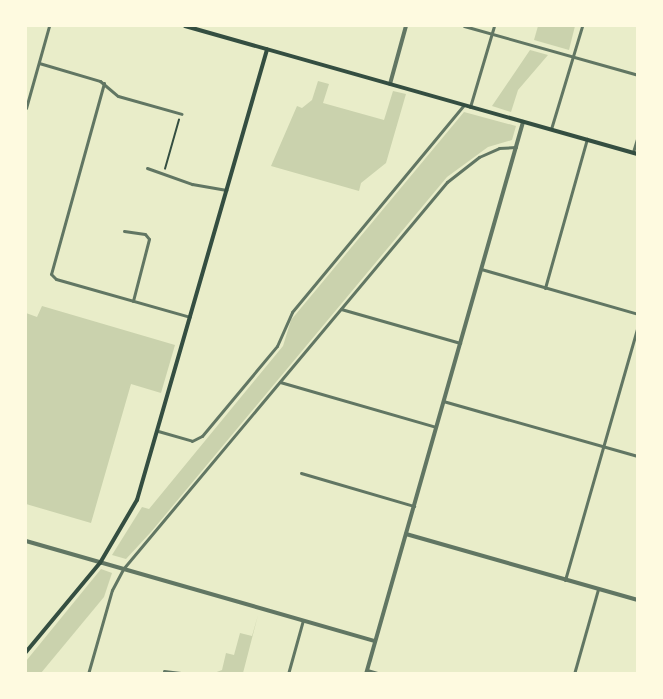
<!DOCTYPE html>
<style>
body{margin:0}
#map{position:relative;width:663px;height:699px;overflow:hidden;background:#e9edc9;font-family:Signika,sans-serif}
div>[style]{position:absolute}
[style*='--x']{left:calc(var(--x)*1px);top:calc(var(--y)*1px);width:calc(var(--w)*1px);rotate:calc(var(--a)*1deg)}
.green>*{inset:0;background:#cad2ad}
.path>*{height:1.5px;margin:-0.75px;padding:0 0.75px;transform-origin:0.75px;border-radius:0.75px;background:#344e41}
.minor>*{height:3px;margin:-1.5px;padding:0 1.5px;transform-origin:1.5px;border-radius:1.5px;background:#617663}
.tertiary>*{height:4px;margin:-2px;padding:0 2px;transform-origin:2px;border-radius:2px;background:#617663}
.secondary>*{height:4px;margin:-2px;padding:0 2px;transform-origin:2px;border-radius:2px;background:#344e41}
span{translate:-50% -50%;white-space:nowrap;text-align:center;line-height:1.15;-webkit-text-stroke:5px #fefae0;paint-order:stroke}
.frame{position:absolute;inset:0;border:27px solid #fefae0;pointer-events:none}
</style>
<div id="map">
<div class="green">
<div style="clip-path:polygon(538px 26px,575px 26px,569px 50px,534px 40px)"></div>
<div style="clip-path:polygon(530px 50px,548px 55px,518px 90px,511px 112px,492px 106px)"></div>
<div style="clip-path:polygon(318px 81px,329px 84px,323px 103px,384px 120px,393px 91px,406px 94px,386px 163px,361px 183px,359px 191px,271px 166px,297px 106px,302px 108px,312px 100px)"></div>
<div style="clip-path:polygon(464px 112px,516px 126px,512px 140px,488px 147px,447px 177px,151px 532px,126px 559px,112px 555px,142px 507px,149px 509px,283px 346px,291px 320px)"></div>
<div style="clip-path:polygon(42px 306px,175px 345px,161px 393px,131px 384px,91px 523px,26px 504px,26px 313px,37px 317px)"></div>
<div style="clip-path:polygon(101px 569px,112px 573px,104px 597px,41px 673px,26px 673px,26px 661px)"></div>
<div style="clip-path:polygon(258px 615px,243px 673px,214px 673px,222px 670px,226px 653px,234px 655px,240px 633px,252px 636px)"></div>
</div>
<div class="path">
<div style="--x:165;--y:169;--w:51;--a:-74.1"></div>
</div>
<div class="minor">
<div style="--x:464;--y:26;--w:181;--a:15.7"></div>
<div style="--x:39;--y:63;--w:64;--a:16.4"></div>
<div style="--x:100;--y:81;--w:23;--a:40"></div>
<div style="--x:118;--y:96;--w:66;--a:15.7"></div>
<div style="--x:104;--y:83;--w:198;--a:105.5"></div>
<div style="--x:51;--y:274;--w:7;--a:45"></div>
<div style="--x:56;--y:279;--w:139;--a:15.8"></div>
<div style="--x:470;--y:107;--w:84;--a:-73.5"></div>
<div style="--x:26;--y:108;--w:85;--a:-74.3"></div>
<div style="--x:551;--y:129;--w:108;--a:-73.2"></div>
<div style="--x:633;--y:152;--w:17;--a:-73"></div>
<div style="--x:147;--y:168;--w:48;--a:19.6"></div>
<div style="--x:192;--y:184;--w:35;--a:10"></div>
<div style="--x:124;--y:231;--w:21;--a:8"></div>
<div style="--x:145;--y:234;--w:6;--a:51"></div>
<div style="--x:149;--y:239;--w:64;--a:104.5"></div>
<div style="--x:481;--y:269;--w:163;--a:16"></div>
<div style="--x:545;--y:288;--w:155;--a:-74.3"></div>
<div style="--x:341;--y:309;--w:124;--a:15.9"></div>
<div style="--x:280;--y:382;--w:162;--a:16.1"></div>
<div style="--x:443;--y:401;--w:203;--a:15.8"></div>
<div style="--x:158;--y:431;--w:35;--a:16"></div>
<div style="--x:192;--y:441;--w:11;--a:-27"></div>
<div style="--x:202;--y:436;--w:117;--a:-50.2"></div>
<div style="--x:277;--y:346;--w:37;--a:-66"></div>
<div style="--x:292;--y:312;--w:269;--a:-50.3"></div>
<div style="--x:301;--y:473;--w:118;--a:16.3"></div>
<div style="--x:565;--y:580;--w:264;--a:-74"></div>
<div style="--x:367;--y:670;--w:15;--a:16"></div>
<div style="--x:164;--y:671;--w:23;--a:7"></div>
<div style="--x:88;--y:674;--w:87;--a:-74.1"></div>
<div style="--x:112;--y:590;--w:24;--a:-62"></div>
<div style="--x:123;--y:569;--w:505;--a:-50.06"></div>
<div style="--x:447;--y:182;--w:41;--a:-38"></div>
<div style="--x:479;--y:157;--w:22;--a:-24"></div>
<div style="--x:499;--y:148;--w:17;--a:-3"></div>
<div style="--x:288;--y:674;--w:56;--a:-74.5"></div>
<div style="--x:574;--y:674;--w:88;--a:-74.2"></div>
</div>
<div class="tertiary">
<div style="--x:390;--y:84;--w:60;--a:-74.6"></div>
<div style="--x:406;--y:534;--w:241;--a:15.9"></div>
<div style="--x:26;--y:541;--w:363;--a:16"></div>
<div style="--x:366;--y:674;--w:574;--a:-74.12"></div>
</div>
<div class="secondary">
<div style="--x:185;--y:26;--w:471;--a:15.8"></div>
<div style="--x:26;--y:652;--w:116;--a:-50.3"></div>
<div style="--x:100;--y:563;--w:73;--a:-59.6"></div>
<div style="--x:137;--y:500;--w:469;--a:-73.9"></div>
</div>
<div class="frame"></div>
</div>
